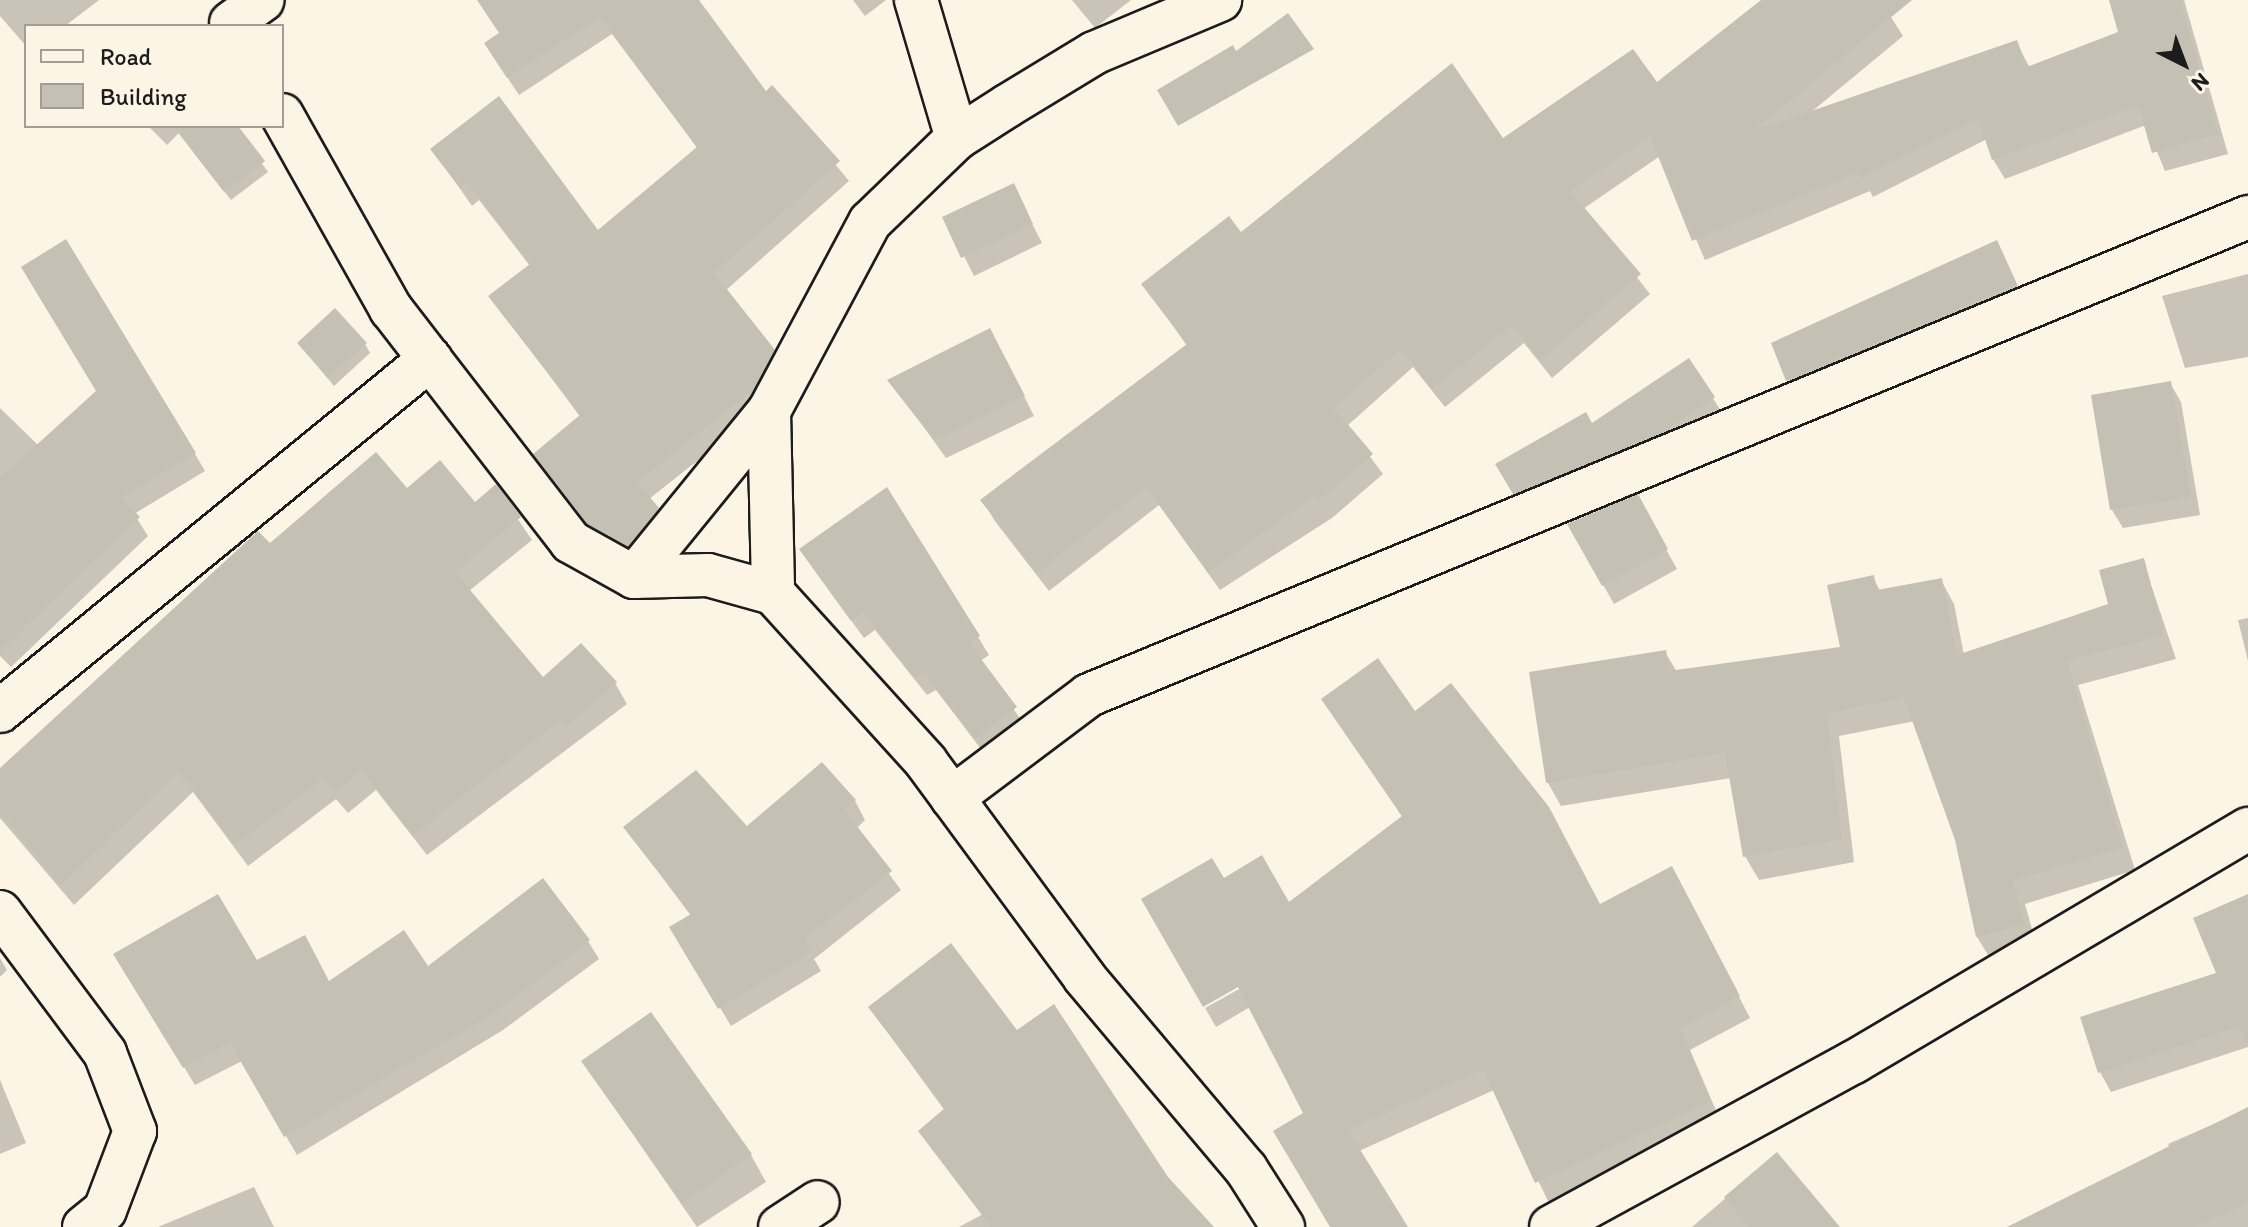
<!DOCTYPE html>
<style>
body{margin:0}
#map{position:relative;width:2248px;height:1227px;overflow:hidden;background:#fcf5e5;font-family:Itim,sans-serif}
div>[style]{position:absolute}
[style*='--x']{left:calc(var(--x)*1px);top:calc(var(--y)*1px);width:calc(var(--w)*1px);rotate:calc(var(--a)*1deg)}
.shadow>*{inset:0;background:#0003}
.building>*{inset:0;background:#c4c0b3}
.roads{filter:drop-shadow(2px 0 #1c1c1c) drop-shadow(-2px 0 #1c1c1c) drop-shadow(0 2px #1c1c1c) drop-shadow(0 -2px #1c1c1c)}
.street>*{height:42px;margin:-21px;padding:0 21px;transform-origin:21px;border-radius:21px;background:#fcf5e5}
span{translate:-50% -50%;white-space:nowrap;text-align:center;line-height:1.15;-webkit-text-stroke:6px #fcf5e5;paint-order:stroke}
.legend{position:absolute;left:24px;top:24px;width:260px;height:104px;box-sizing:border-box;background:#fcf5e5;border:2px solid #a29e95;margin:0;padding:10px 14px;list-style:none;font-size:24px;color:#1c1c1c}
.legend li{display:flex;align-items:center;gap:16px;height:40px}
.legend b{width:40px;border:2px solid #a29e95}
.north{position:absolute;left:2144px;top:24px;width:80px;height:80px;-webkit-text-stroke:6px #fcf5e5;paint-order:stroke;rotate:138deg;font-size:22px;font-weight:700;line-height:32px;text-align:center;color:#1c1c1c}
.north::after{content:'';display:block;margin:auto;width:28px;height:36px;background:#1c1c1c;clip-path:polygon(50% 0,100% 100%,50% 72%,0 100%)}
</style>
<div id="map">
<div class="shadow">
<div style="clip-path:polygon(0 0,99px 0,65px 26px,26px 26px,26px 46px,0 16px)"></div>
<div style="clip-path:polygon(478px 0,696px 0,765px 94px,772px 87px,849px 181px,725px 291px,784px 370px,764px 408px,649px 499px,669px 528px,639px 564px,600px 542px,536px 454px,581px 418px,491px 296px,530px 266px,479px 200px,472px 206px,433px 150px,598px 232px,698px 149px,612px 34px,519px 95px,497px 62px,501px 34px)"></div>
<div style="clip-path:polygon(853px 0,886px 0,865px 16px)"></div>
<div style="clip-path:polygon(1072px 0,1131px 0,1095px 28px)"></div>
<div style="clip-path:polygon(1764px 0,1898px 0,1887px 11px,1903px 36px,1810px 113px,2016px 42px,2030px 68px,2120px 34px,2111px 0,2184px 0,2228px 154px,2165px 171px,2146px 125px,2005px 179px,1994px 161px,2147px 99px,1994px 161px,1987px 139px,1873px 197px,1870px 191px,1705px 260px,1660px 156px,1583px 209px,1650px 294px,1552px 378px,1524px 343px,1445px 407px,1413px 367px,1347px 426px,1383px 474px,1332px 518px,1220px 590px,1159px 505px,1049px 591px,994px 520px,983px 500px,1187px 346px,1144px 284px,1241px 235px,1656px 85px)"></div>
<div style="clip-path:polygon(148px 126px,186px 126px,167px 145px)"></div>
<div style="clip-path:polygon(213px 126px,235px 126px,268px 172px,231px 200px,194px 153px)"></div>
<div style="clip-path:polygon(1013px 186px,1042px 243px,974px 276px,945px 218px)"></div>
<div style="clip-path:polygon(1996px 242px,2026px 303px,1799px 398px,1788px 380px)"></div>
<div style="clip-path:polygon(2248px 274px,2248px 357px,2185px 368px,2162px 296px)"></div>
<div style="clip-path:polygon(299px 344px,365px 344px,370px 353px,334px 386px)"></div>
<div style="clip-path:polygon(1000px 349px,1034px 416px,946px 458px,890px 380px)"></div>
<div style="clip-path:polygon(1689px 361px,1723px 414px,1523px 509px,1498px 465px,1592px 426px)"></div>
<div style="clip-path:polygon(2170px 383px,2181px 402px,2200px 515px,2123px 528px,2112px 510px)"></div>
<div style="clip-path:polygon(0 408px,38px 445px,195px 454px,205px 471px,134px 514px,148px 536px,11px 667px,0 656px)"></div>
<div style="clip-path:polygon(496px 487px,532px 540px,469px 591px,543px 680px,615px 683px,627px 704px,427px 855px,376px 790px,348px 813px,336px 799px,248px 866px,193px 792px,74px 905px,0 818px,0 771px,269px 546px,406px 490px,474px 505px)"></div>
<div style="clip-path:polygon(1637px 497px,1677px 569px,1614px 604px,1569px 525px)"></div>
<div style="clip-path:polygon(2143px 561px,2176px 659px,2078px 685px,2135px 870px,2025px 904px,2037px 947px,1991px 960px,1977px 937px,1957px 840px,1915px 721px,1839px 736px,1854px 862px,1759px 880px,1745px 856px,1731px 778px,1561px 806px,1548px 783px,1532px 673px,1665px 652px,1677px 672px,1842px 649px,1873px 578px,1881px 592px,1941px 580px,1954px 604px,1964px 655px,2110px 605px)"></div>
<div style="clip-path:polygon(813px 568px,978px 637px,989px 655px,980px 661px,1026px 727px,987px 757px,936px 690px,927px 695px,875px 630px,864px 638px)"></div>
<div style="clip-path:polygon(2248px 618px,2248px 661px,2238px 620px)"></div>
<div style="clip-path:polygon(1324px 700px,1414px 714px,1600px 906px,1683px 889px,1750px 1018px,1690px 1050px,1721px 1122px,1549px 1203px,1494px 1090px,1359px 1151px,1405px 1227px,1332px 1227px,1305px 1114px,1250px 1007px,1216px 1027px,1205px 1008px,1248px 984px,1223px 880px,1289px 905px,1403px 818px)"></div>
<div style="clip-path:polygon(855px 801px,865px 820px,856px 829px,901px 890px,814px 959px,821px 971px,731px 1026px,672px 928px,691px 916px,625px 827px,746px 829px)"></div>
<div style="clip-path:polygon(2248px 914px,2248px 1047px,2111px 1092px,2100px 1072px,2219px 974px)"></div>
<div style="clip-path:polygon(588px 941px,599px 959px,503px 1030px,297px 1155px,242px 1061px,195px 1085px,127px 973px,256px 963px,329px 983px)"></div>
<div style="clip-path:polygon(0 958px,7px 970px,0 977px)"></div>
<div style="clip-path:polygon(870px 1008px,1017px 1032px,1211px 1227px,959px 1227px,983px 1214px,920px 1132px,945px 1111px)"></div>
<div style="clip-path:polygon(583px 1062px,751px 1155px,766px 1182px,697px 1227px)"></div>
<div style="clip-path:polygon(0 1080px,26px 1143px,0 1154px)"></div>
<div style="clip-path:polygon(2248px 1109px,2248px 1227px,2044px 1227px,2172px 1153px,2168px 1144px)"></div>
<div style="clip-path:polygon(1776px 1155px,1836px 1227px,1692px 1227px)"></div>
<div style="clip-path:polygon(254px 1187px,274px 1227px,158px 1227px)"></div>
</div>
<div class="building">
<div style="clip-path:polygon(477px 0,699px 0,766px 91px,772px 85px,840px 161px,714px 273px,775px 350px,754px 389px,637px 482px,659px 508px,628px 546px,587px 523px,533px 454px,580px 415px,488px 296px,530px 264px,468px 182px,460px 188px,430px 149px,499px 96px,598px 230px,697px 147px,600px 17px,507px 78px,484px 43px,499px 33px)"></div>
<div style="clip-path:polygon(1761px 0,1912px 0,1753px 131px,2017px 40px,2027px 67px,2118px 32px,2109px 0,2180px 0,2218px 134px,2152px 153px,2138px 105px,1992px 160px,1978px 119px,1860px 178px,1858px 173px,1692px 241px,1650px 136px,1570px 191px,1641px 274px,1540px 360px,1512px 325px,1432px 389px,1401px 349px,1334px 408px,1373px 454px,1319px 500px,1315px 495px,1208px 572px,1146px 487px,1037px 573px,980px 500px,1187px 344px,1141px 284px,1229px 216px,1241px 232px,1452px 63px,1503px 138px,1633px 49px,1657px 82px)"></div>
<div style="clip-path:polygon(1288px 13px,1314px 49px,1178px 126px,1157px 90px,1233px 45px,1236px 51px)"></div>
<div style="clip-path:polygon(173px 126px,238px 126px,265px 161px,224px 192px)"></div>
<div style="clip-path:polygon(1014px 183px,1033px 224px,961px 258px,942px 217px)"></div>
<div style="clip-path:polygon(66px 239px,196px 453px,121px 498px,140px 517px,0 651px,0 478px,96px 391px,21px 267px)"></div>
<div style="clip-path:polygon(1997px 240px,2017px 284px,1786px 381px,1771px 343px)"></div>
<div style="clip-path:polygon(335px 308px,367px 343px,328px 378px,297px 343px)"></div>
<div style="clip-path:polygon(990px 328px,1025px 396px,934px 440px,887px 380px)"></div>
<div style="clip-path:polygon(1689px 358px,1715px 397px,1663px 432px,1513px 494px,1495px 464px,1586px 412px,1592px 423px)"></div>
<div style="clip-path:polygon(2171px 381px,2191px 497px,2110px 510px,2091px 395px)"></div>
<div style="clip-path:polygon(376px 452px,407px 488px,440px 460px,475px 502px,496px 484px,521px 517px,455px 572px,543px 677px,581px 643px,617px 682px,566px 727px,560px 720px,413px 835px,362px 770px,335px 793px,323px 778px,235px 845px,179px 772px,61px 885px,0 812px,0 768px,258px 531px,270px 543px)"></div>
<div style="clip-path:polygon(887px 487px,980px 636px,969px 643px,1017px 707px,975px 739px,923px 672px,915px 678px,863px 612px,851px 621px,799px 549px)"></div>
<div style="clip-path:polygon(1638px 494px,1668px 549px,1602px 586px,1567px 524px)"></div>
<div style="clip-path:polygon(2144px 558px,2164px 635px,2067px 661px,2123px 847px,2013px 881px,2025px 924px,1976px 937px,1955px 840px,1904px 698px,1827px 713px,1842px 839px,1743px 857px,1725px 753px,1546px 783px,1529px 672px,1666px 650px,1669px 671px,1840px 647px,1827px 585px,1874px 575px,1877px 590px,1942px 578px,1957px 655px,2108px 604px,2099px 570px)"></div>
<div style="clip-path:polygon(1378px 658px,1415px 711px,1451px 683px,1549px 807px,1600px 904px,1672px 866px,1740px 996px,1680px 1028px,1711px 1101px,1535px 1183px,1483px 1069px,1348px 1130px,1408px 1227px,1330px 1227px,1273px 1131px,1303px 1113px,1238px 987px,1203px 1007px,1141px 899px,1212px 858px,1224px 878px,1262px 855px,1289px 902px,1402px 816px,1321px 699px)"></div>
<div style="clip-path:polygon(822px 762px,856px 800px,845px 811px,892px 871px,804px 939px,812px 952px,718px 1009px,669px 927px,691px 914px,623px 827px,696px 770px,747px 826px)"></div>
<div style="clip-path:polygon(543px 878px,590px 940px,494px 1013px,284px 1137px,230px 1043px,183px 1068px,113px 954px,218px 894px,257px 960px,305px 935px,329px 981px,404px 930px,428px 966px)"></div>
<div style="clip-path:polygon(2248px 894px,2248px 1045px,2240px 1026px,2098px 1073px,2080px 1017px,2216px 973px,2193px 918px)"></div>
<div style="clip-path:polygon(951px 943px,1017px 1030px,1054px 1004px,1168px 1177px,1214px 1227px,991px 1227px,918px 1131px,945px 1108px,868px 1007px)"></div>
<div style="clip-path:polygon(651px 1012px,752px 1154px,682px 1203px,581px 1061px)"></div>
<div style="clip-path:polygon(2248px 1107px,2248px 1203px,2193px 1227px,2007px 1227px)"></div>
<div style="clip-path:polygon(1777px 1152px,1840px 1227px,1749px 1227px,1724px 1197px)"></div>
</div>
<div class="roads">
<div class="street">
<div style="--x:916;--y:0;--w:144;--a:73.5"></div>
<div style="--x:231;--y:23;--w:39;--a:-36"></div>
<div style="--x:282;--y:115;--w:223;--a:60.7"></div>
<div style="--x:391;--y:309;--w:294;--a:52.3"></div>
<div style="--x:571;--y:542;--w:72;--a:29.1"></div>
<div style="--x:634;--y:577;--w:74;--a:-1.5"></div>
<div style="--x:708;--y:575;--w:67;--a:15.5"></div>
<div style="--x:773;--y:593;--w:228;--a:47.8"></div>
<div style="--x:926;--y:762;--w:268;--a:53.6"></div>
<div style="--x:1085;--y:978;--w:250;--a:49.9"></div>
<div style="--x:1246;--y:1169;--w:69;--a:57.5"></div>
<div style="--x:769;--y:411;--w:182;--a:88.7"></div>
<div style="--x:634;--y:577;--w:214;--a:-50.9"></div>
<div style="--x:769;--y:411;--w:214;--a:-61.9"></div>
<div style="--x:870;--y:222;--w:121;--a:-44"></div>
<div style="--x:957;--y:138;--w:59;--a:-32.6"></div>
<div style="--x:1007;--y:106;--w:102;--a:-31.3"></div>
<div style="--x:1094;--y:53;--w:137;--a:-22.8"></div>
<div style="--x:0;--y:711;--w:556;--a:-39.3"></div>
<div style="--x:952;--y:798;--w:171;--a:-36.9"></div>
<div style="--x:1089;--y:695;--w:1254;--a:-22.41"></div>
<div style="--x:0;--y:912;--w:176;--a:53.3"></div>
<div style="--x:105;--y:1053;--w:84;--a:69"></div>
<div style="--x:135;--y:1131;--w:85;--a:110.8"></div>
<div style="--x:105;--y:1210;--w:27;--a:141"></div>
<div style="--x:780;--y:1227;--w:45;--a:-33.3"></div>
<div style="--x:1551;--y:1227;--w:345;--a:-28.6"></div>
<div style="--x:1854;--y:1062;--w:458;--a:-30.6"></div>
</div>
</div>
<ul class="legend">
<li><b style="height:10px;background:#fcf5e5"></b>Road</li>
<li><b style="height:22px;background:#c4c0b3"></b>Building</li>
</ul>
<div class="north">N</div>
</div>
